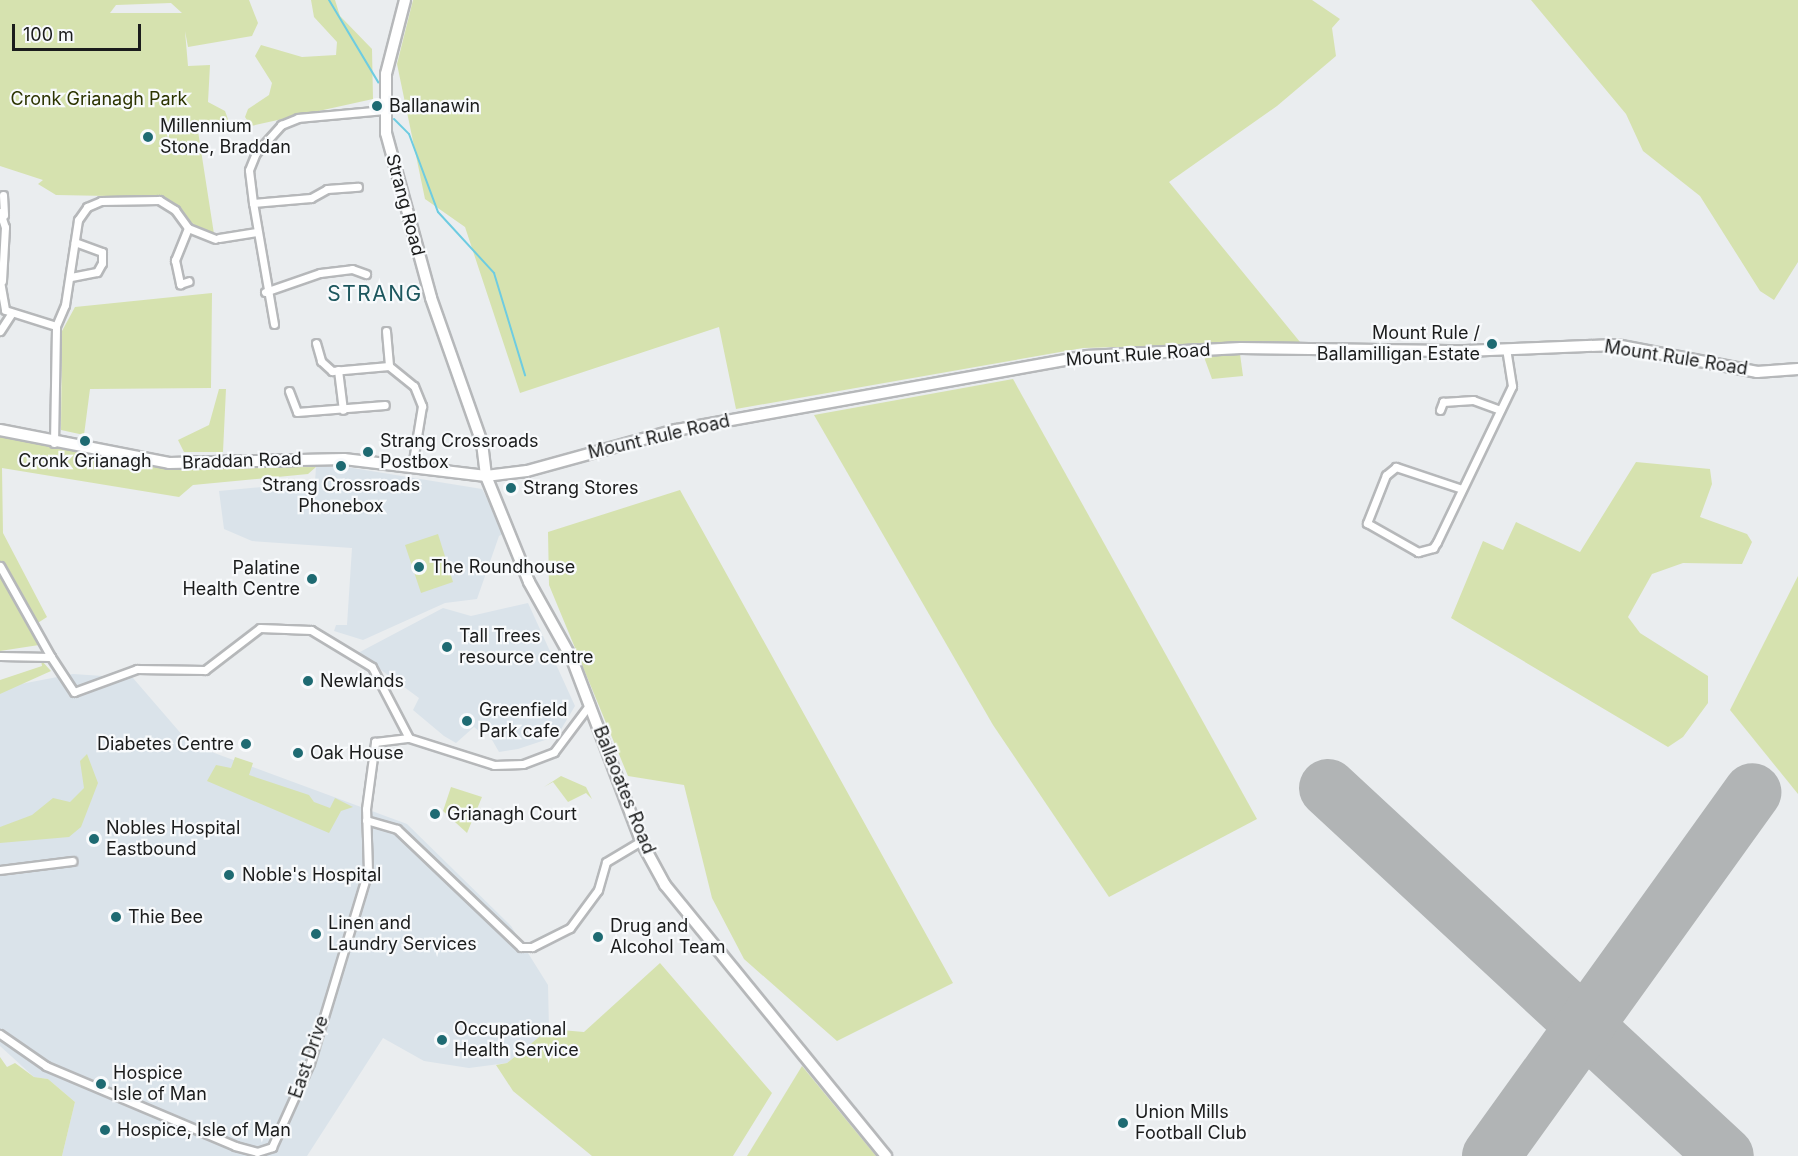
<!DOCTYPE html>
<style>
body{margin:0}
#map{position:relative;width:1798px;height:1156px;overflow:hidden;background:#eaedef;font-family:Inter,sans-serif}
div>[style]{position:absolute}
[style*='--x']{left:calc(var(--x)*1px);top:calc(var(--y)*1px);width:calc(var(--w)*1px);rotate:calc(var(--a)*1deg)}
.built>*{inset:0;background:#dae3ea}
.green>*{inset:0;background:#d6e2af}
.stream>*{height:2px;margin:-1px;padding:0 1px;transform-origin:1px;border-radius:1px;background:#6ecce1}
.runway>*{height:58px;margin:-29px;padding:0 29px;transform-origin:29px;border-radius:29px;background:#b1b4b5}
.roads{filter:drop-shadow(2px 0 #b6b8ba) drop-shadow(-2px 0 #b6b8ba) drop-shadow(0 2px #b6b8ba) drop-shadow(0 -2px #b6b8ba)}
.minor>*{height:7px;margin:-3.5px;padding:0 3.5px;transform-origin:3.5px;border-radius:3.5px;background:#fff}
.primary>*{height:10px;margin:-5px;padding:0 5px;transform-origin:5px;border-radius:5px;background:#fff}
.dots>*{width:16px;height:16px;translate:-50% -50%;box-sizing:border-box;border:3px solid #f8fafc;border-radius:50%}
span{translate:-50% -50%;white-space:nowrap;text-align:center;line-height:1.15;-webkit-text-stroke:4.5px #f8fafc;paint-order:stroke}
.park-label{font-size:18px;color:#2c3400}
.poi-label{font-size:18px;color:#1b1c1c}
.left{translate:0 -50%;text-align:left}
.right{translate:-100% -50%;text-align:right}
.street-label{font-size:18px;color:#1b1c1c}
.quarter-label{font-size:21px;color:#1d575e;letter-spacing:1.5px}
.scale{position:absolute;left:12px;top:24px;width:129px;height:27px;box-sizing:border-box;border:3px solid #1b1c1c;border-top:0;padding-left:8px;font-size:18px;line-height:21px;white-space:nowrap;color:#1b1c1c;-webkit-text-stroke:4px #f8fafc;paint-order:stroke}
</style>
<div id="map">
<div class="built">
<div style="clip-path:polygon(340px 466px,482px 489px,505px 533px,499px 536px,477px 599px,445px 603px,363px 640px,334px 631px,336px 625px,347px 625px,352px 548px,252px 541px,224px 529px,219px 491px,315px 482px,316px 467px)"></div>
<div style="clip-path:polygon(528px 603px,575px 706px,557px 736px,518px 749px,499px 752px,484px 726px,479px 731px,474px 727px,456px 743px,444px 736px,413px 710px,419px 698px,358px 653px,443px 608px,471px 616px)"></div>
<div style="clip-path:polygon(73px 674px,133px 678px,190px 744px,407px 824px,511px 926px,548px 985px,549px 1029px,507px 1063px,469px 1068px,424px 1061px,383px 1038px,307px 1156px,62px 1156px,75px 1102px,48px 1079px,34px 1077px,0 1046px,0 688px)"></div>
</div>
<div class="green">
<div style="clip-path:polygon(evenodd,0 0,249px 0,258px 23px,252px 36px,188px 47px,185px 31px,188px 66px,210px 65px,208px 102px,225px 111px,229px 122px,198px 131px,214px 234px,204px 233px,162px 197px,56px 195px,38px 184px,43px 180px,0 166px,0 0,171px 3px,182px 13px,110px 13px,116px 5px,171px 3px)"></div>
<div style="clip-path:polygon(311px 0,335px 0,340px 16px,372px 49px,373px 99px,251px 126px,245px 117px,248px 109px,269px 95px,272px 83px,255px 56px,261px 45px,302px 57px,336px 55px,337px 42px,314px 17px)"></div>
<div style="clip-path:polygon(413px 0,1312px 0,1340px 19px,1332px 28px,1336px 56px,1277px 106px,1169px 182px,1300px 342px,1083px 348px,736px 409px,719px 327px,520px 393px,465px 227px,425px 199px,397px 64px)"></div>
<div style="clip-path:polygon(1531px 0,1798px 0,1798px 262px,1774px 300px,1760px 291px,1700px 196px,1643px 151px,1626px 114px)"></div>
<div style="clip-path:polygon(212px 293px,211px 388px,90px 389px,84px 435px,61px 430px,62px 331px,75px 307px)"></div>
<div style="clip-path:polygon(1240px 354px,1243px 376px,1212px 379px,1204px 357px)"></div>
<div style="clip-path:polygon(1013px 379px,1257px 819px,1109px 897px,993px 725px,814px 415px)"></div>
<div style="clip-path:polygon(219px 389px,226px 389px,223px 452px,184px 452px,178px 440px,209px 425px)"></div>
<div style="clip-path:polygon(0 436px,158px 468px,316px 467px,308px 474px,193px 485px,179px 497px,2px 468px,3px 533px,47px 617px,30px 628px,39px 645px,0 651px)"></div>
<div style="clip-path:polygon(1636px 462px,1710px 469px,1712px 484px,1700px 517px,1747px 534px,1752px 542px,1742px 564px,1683px 563px,1652px 574px,1628px 617px,1640px 633px,1708px 676px,1708px 703px,1683px 737px,1668px 747px,1451px 618px,1483px 541px,1503px 550px,1516px 522px,1580px 552px)"></div>
<div style="clip-path:polygon(680px 490px,953px 983px,837px 1041px,744px 959px,712px 898px,684px 785px,628px 776px,549px 585px,548px 532px)"></div>
<div style="clip-path:polygon(438px 534px,453px 582px,421px 593px,405px 545px)"></div>
<div style="clip-path:polygon(1798px 576px,1798px 794px,1730px 710px)"></div>
<div style="clip-path:polygon(41px 660px,51px 671px,0 694px,0 680px,42px 666px)"></div>
<div style="clip-path:polygon(87px 754px,98px 783px,81px 827px,69px 837px,0 843px,0 827px,32px 815px,53px 798px,70px 802px,84px 788px,80px 761px)"></div>
<div style="clip-path:polygon(235px 757px,253px 763px,249px 775px,309px 795px,314px 802px,330px 808px,335px 798px,353px 807px,341px 811px,329px 833px,207px 781px,216px 765px,231px 768px)"></div>
<div style="clip-path:polygon(1311px 765px,1584px 1014px,1749px 791px,1756px 796px,1594px 1024px,1735px 1156px,1718px 1156px,1587px 1034px,1499px 1156px,1484px 1156px,1577px 1024px,1343px 808px,1307px 789px)"></div>
<div style="clip-path:polygon(561px 776px,586px 787px,592px 799px,586px 793px,568px 802px,553px 782px,544px 787px)"></div>
<div style="clip-path:polygon(451px 787px,482px 797px,467px 833px,443px 811px)"></div>
<div style="clip-path:polygon(660px 963px,772px 1093px,733px 1156px,592px 1156px,513px 1091px,496px 1065px,507px 1063px,549px 1029px,584px 1032px)"></div>
<div style="clip-path:polygon(0 1057px,7px 1067px,15px 1063px,34px 1077px,48px 1079px,75px 1102px,62px 1156px,0 1156px)"></div>
<div style="clip-path:polygon(802px 1066px,876px 1156px,747px 1156px)"></div>
</div>
<div class="stream">
<div style="--x:329;--y:0;--w:96;--a:59.1"></div>
<div style="--x:394;--y:119;--w:21;--a:45"></div>
<div style="--x:409;--y:134;--w:83;--a:69.6"></div>
<div style="--x:438;--y:212;--w:83;--a:47.4"></div>
<div style="--x:494;--y:273;--w:107;--a:73.1"></div>
</div>
<div class="runway">
<div style="--x:1328;--y:788;--w:541;--a:42.83"></div>
<div style="--x:1491;--y:1156;--w:448;--a:-54.3"></div>
</div>
<div class="roads">
<div class="minor">
<div style="--x:3;--y:195;--w:20;--a:87"></div>
<div style="--x:253;--y:203;--w:58;--a:-4.9"></div>
<div style="--x:311;--y:198;--w:18;--a:-29"></div>
<div style="--x:327;--y:189;--w:31;--a:-4"></div>
<div style="--x:0;--y:212;--w:16;--a:72"></div>
<div style="--x:5;--y:227;--w:54;--a:93.2"></div>
<div style="--x:188;--y:228;--w:35;--a:112"></div>
<div style="--x:175;--y:260;--w:25;--a:78"></div>
<div style="--x:180;--y:284;--w:9;--a:-18"></div>
<div style="--x:219;--y:238;--w:38;--a:-9"></div>
<div style="--x:71;--y:277;--w:26;--a:-11"></div>
<div style="--x:97;--y:272;--w:10;--a:-61"></div>
<div style="--x:102;--y:263;--w:11;--a:-90"></div>
<div style="--x:102;--y:252;--w:29;--a:-160"></div>
<div style="--x:0;--y:281;--w:29;--a:80"></div>
<div style="--x:5;--y:310;--w:53;--a:17.4"></div>
<div style="--x:265;--y:292;--w:58;--a:-19.1"></div>
<div style="--x:320;--y:273;--w:32;--a:-7"></div>
<div style="--x:352;--y:269;--w:15;--a:20"></div>
<div style="--x:274;--y:324;--w:123;--a:-99.8"></div>
<div style="--x:253;--y:203;--w:33;--a:-97"></div>
<div style="--x:249;--y:170;--w:18;--a:-68"></div>
<div style="--x:256;--y:153;--w:38;--a:-48"></div>
<div style="--x:281;--y:125;--w:18;--a:-22"></div>
<div style="--x:298;--y:118;--w:86;--a:-5.3"></div>
<div style="--x:0;--y:331;--w:20;--a:-57"></div>
<div style="--x:386;--y:331;--w:35;--a:85"></div>
<div style="--x:316;--y:343;--w:19;--a:74"></div>
<div style="--x:321;--y:361;--w:15;--a:42"></div>
<div style="--x:332;--y:371;--w:57;--a:-5"></div>
<div style="--x:389;--y:366;--w:32;--a:39"></div>
<div style="--x:414;--y:386;--w:22;--a:68"></div>
<div style="--x:422;--y:406;--w:62;--a:99.3"></div>
<div style="--x:338;--y:370;--w:40;--a:82.9"></div>
<div style="--x:289;--y:391;--w:22;--a:69"></div>
<div style="--x:297;--y:412;--w:88;--a:-4.5"></div>
<div style="--x:1440;--y:410;--w:9;--a:-69"></div>
<div style="--x:1443;--y:402;--w:30;--a:-4"></div>
<div style="--x:1473;--y:400;--w:29;--a:20"></div>
<div style="--x:54;--y:443;--w:117;--a:-89"></div>
<div style="--x:56;--y:326;--w:23;--a:-67"></div>
<div style="--x:65;--y:305;--w:86;--a:-81.3"></div>
<div style="--x:78;--y:220;--w:16;--a:-55"></div>
<div style="--x:87;--y:207;--w:15;--a:-23"></div>
<div style="--x:101;--y:201;--w:58;--a:-1"></div>
<div style="--x:159;--y:200;--w:19;--a:32"></div>
<div style="--x:175;--y:210;--w:22;--a:54"></div>
<div style="--x:188;--y:228;--w:29;--a:22"></div>
<div style="--x:1462;--y:489;--w:70;--a:-161.6"></div>
<div style="--x:1396;--y:467;--w:13;--a:141"></div>
<div style="--x:1386;--y:475;--w:52;--a:111.6"></div>
<div style="--x:1367;--y:523;--w:59;--a:29.6"></div>
<div style="--x:1418;--y:552;--w:16;--a:-15"></div>
<div style="--x:1433;--y:548;--w:7;--a:-56"></div>
<div style="--x:1437;--y:542;--w:173;--a:-64.3"></div>
<div style="--x:1512;--y:386;--w:36;--a:-99"></div>
<div style="--x:0;--y:566;--w:104;--a:60.7"></div>
<div style="--x:0;--y:656;--w:51;--a:1.1"></div>
<div style="--x:51;--y:657;--w:42;--a:56.7"></div>
<div style="--x:74;--y:692;--w:67;--a:-20.1"></div>
<div style="--x:137;--y:669;--w:68;--a:0.8"></div>
<div style="--x:205;--y:670;--w:69;--a:-37.4"></div>
<div style="--x:260;--y:628;--w:51;--a:2.2"></div>
<div style="--x:311;--y:630;--w:71;--a:31.2"></div>
<div style="--x:372;--y:667;--w:80;--a:62.5"></div>
<div style="--x:366;--y:820;--w:32;--a:16"></div>
<div style="--x:397;--y:829;--w:171;--a:43.6"></div>
<div style="--x:521;--y:947;--w:11;--a:0"></div>
<div style="--x:532;--y:947;--w:42;--a:-26.6"></div>
<div style="--x:570;--y:928;--w:47;--a:-53.6"></div>
<div style="--x:598;--y:890;--w:29;--a:-74"></div>
<div style="--x:606;--y:862;--w:41;--a:-31"></div>
<div style="--x:0;--y:870;--w:73;--a:-7.1"></div>
<div style="--x:0;--y:1034;--w:56;--a:34.8"></div>
<div style="--x:46;--y:1066;--w:205;--a:22.9"></div>
<div style="--x:235;--y:1146;--w:23;--a:15"></div>
<div style="--x:257;--y:1152;--w:16;--a:-18"></div>
<div style="--x:272;--y:1147;--w:92;--a:-65.7"></div>
<div style="--x:310;--y:1063;--w:201;--a:-73.2"></div>
<div style="--x:368;--y:871;--w:62;--a:-91.8"></div>
<div style="--x:366;--y:809;--w:68;--a:-82.3"></div>
<div style="--x:375;--y:742;--w:34;--a:-7"></div>
<div style="--x:409;--y:738;--w:89;--a:17.6"></div>
<div style="--x:494;--y:765;--w:29;--a:-2"></div>
<div style="--x:523;--y:764;--w:33;--a:-21"></div>
<div style="--x:554;--y:752;--w:60;--a:-53.1"></div>
</div>
<div class="primary">
<div style="--x:405;--y:0;--w:76;--a:104.4"></div>
<div style="--x:386;--y:74;--w:59;--a:90"></div>
<div style="--x:386;--y:133;--w:171;--a:74.7"></div>
<div style="--x:431;--y:298;--w:154;--a:70.6"></div>
<div style="--x:482;--y:443;--w:33;--a:83"></div>
<div style="--x:486;--y:476;--w:114;--a:67.9"></div>
<div style="--x:529;--y:582;--w:88;--a:60.8"></div>
<div style="--x:572;--y:659;--w:195;--a:69.2"></div>
<div style="--x:641;--y:841;--w:50;--a:61.4"></div>
<div style="--x:665;--y:885;--w:350;--a:50.8"></div>
<div style="--x:0;--y:430;--w:172;--a:11"></div>
<div style="--x:169;--y:463;--w:175;--a:-1.3"></div>
<div style="--x:344;--y:459;--w:143;--a:6.8"></div>
<div style="--x:486;--y:476;--w:41;--a:-7"></div>
<div style="--x:527;--y:471;--w:155;--a:-15.4"></div>
<div style="--x:676;--y:430;--w:418;--a:-10.2"></div>
<div style="--x:1087;--y:356;--w:154;--a:-3"></div>
<div style="--x:1241;--y:348;--w:224;--a:0.8"></div>
<div style="--x:1465;--y:351;--w:151;--a:-2.3"></div>
<div style="--x:1616;--y:345;--w:144;--a:10.8"></div>
<div style="--x:1757;--y:372;--w:41;--a:-4.2"></div>
</div>
</div>
<div class="dots">
<div style="left:377px;top:106px;background:#1e6a72"></div>
<div style="left:148px;top:137px;background:#1e6a72"></div>
<div style="left:1492px;top:344px;background:#1e6a72"></div>
<div style="left:85px;top:441px;background:#1e6a72"></div>
<div style="left:368px;top:452px;background:#1e6a72"></div>
<div style="left:341px;top:466px;background:#1e6a72"></div>
<div style="left:511px;top:488px;background:#1e6a72"></div>
<div style="left:419px;top:567px;background:#1e6a72"></div>
<div style="left:312px;top:579px;background:#1e6a72"></div>
<div style="left:447px;top:647px;background:#1e6a72"></div>
<div style="left:308px;top:681px;background:#1e6a72"></div>
<div style="left:467px;top:721px;background:#1e6a72"></div>
<div style="left:246px;top:744px;background:#1e6a72"></div>
<div style="left:298px;top:753px;background:#1e6a72"></div>
<div style="left:435px;top:814px;background:#1e6a72"></div>
<div style="left:94px;top:839px;background:#1e6a72"></div>
<div style="left:229px;top:875px;background:#1e6a72"></div>
<div style="left:116px;top:917px;background:#1e6a72"></div>
<div style="left:316px;top:934px;background:#1e6a72"></div>
<div style="left:598px;top:937px;background:#1e6a72"></div>
<div style="left:442px;top:1040px;background:#1e6a72"></div>
<div style="left:101px;top:1084px;background:#1e6a72"></div>
<div style="left:1123px;top:1123px;background:#1e6a72"></div>
<div style="left:105px;top:1130px;background:#1e6a72"></div>
</div>
<div class="park-label">
<span style="left:99px;top:99px">Cronk Grianagh Park</span>
</div>
<div class="poi-label">
<span class="left" style="left:389px;top:106px">Ballanawin</span>
<span class="left" style="left:160px;top:137px">Millennium<br>Stone, Braddan</span>
<span class="right" style="left:1480px;top:344px">Mount Rule /<br>Ballamilligan Estate</span>
<span class="left" style="left:380px;top:452px">Strang Crossroads<br>Postbox</span>
<span style="left:85px;top:461px">Cronk Grianagh</span>
<span style="left:341px;top:496px">Strang Crossroads<br>Phonebox</span>
<span class="left" style="left:523px;top:488px">Strang Stores</span>
<span class="left" style="left:431px;top:567px">The Roundhouse</span>
<span class="right" style="left:300px;top:579px">Palatine<br>Health Centre</span>
<span class="left" style="left:459px;top:647px">Tall Trees<br>resource centre</span>
<span class="left" style="left:320px;top:681px">Newlands</span>
<span class="left" style="left:479px;top:721px">Greenfield<br>Park cafe</span>
<span class="right" style="left:234px;top:744px">Diabetes Centre</span>
<span class="left" style="left:310px;top:753px">Oak House</span>
<span class="left" style="left:447px;top:814px">Grianagh Court</span>
<span class="left" style="left:106px;top:839px">Nobles Hospital<br>Eastbound</span>
<span class="left" style="left:242px;top:875px">Noble's Hospital</span>
<span class="left" style="left:128px;top:917px">Thie Bee</span>
<span class="left" style="left:328px;top:934px">Linen and<br>Laundry Services</span>
<span class="left" style="left:610px;top:937px">Drug and<br>Alcohol Team</span>
<span class="left" style="left:454px;top:1040px">Occupational<br>Health Service</span>
<span class="left" style="left:113px;top:1084px">Hospice<br>Isle of Man</span>
<span class="left" style="left:1135px;top:1123px">Union Mills<br>Football Club</span>
<span class="left" style="left:117px;top:1130px">Hospice, Isle of Man</span>
</div>
<div class="street-label">
<span style="left:405px;top:205px;rotate:75deg">Strang Road</span>
<span style="left:1138px;top:355px;rotate:-4deg">Mount Rule Road</span>
<span style="left:1676px;top:358px;rotate:9deg">Mount Rule Road</span>
<span style="left:659px;top:437px;rotate:-13deg">Mount Rule Road</span>
<span style="left:242px;top:461px;rotate:-2deg">Braddan Road</span>
<span style="left:624px;top:790px;rotate:68deg">Ballaoates Road</span>
<span style="left:309px;top:1057px;rotate:-71deg">East Drive</span>
</div>
<div class="quarter-label">
<span style="left:375px;top:294px">STRANG</span>
</div>
<div class="scale">100 m</div>
</div>
